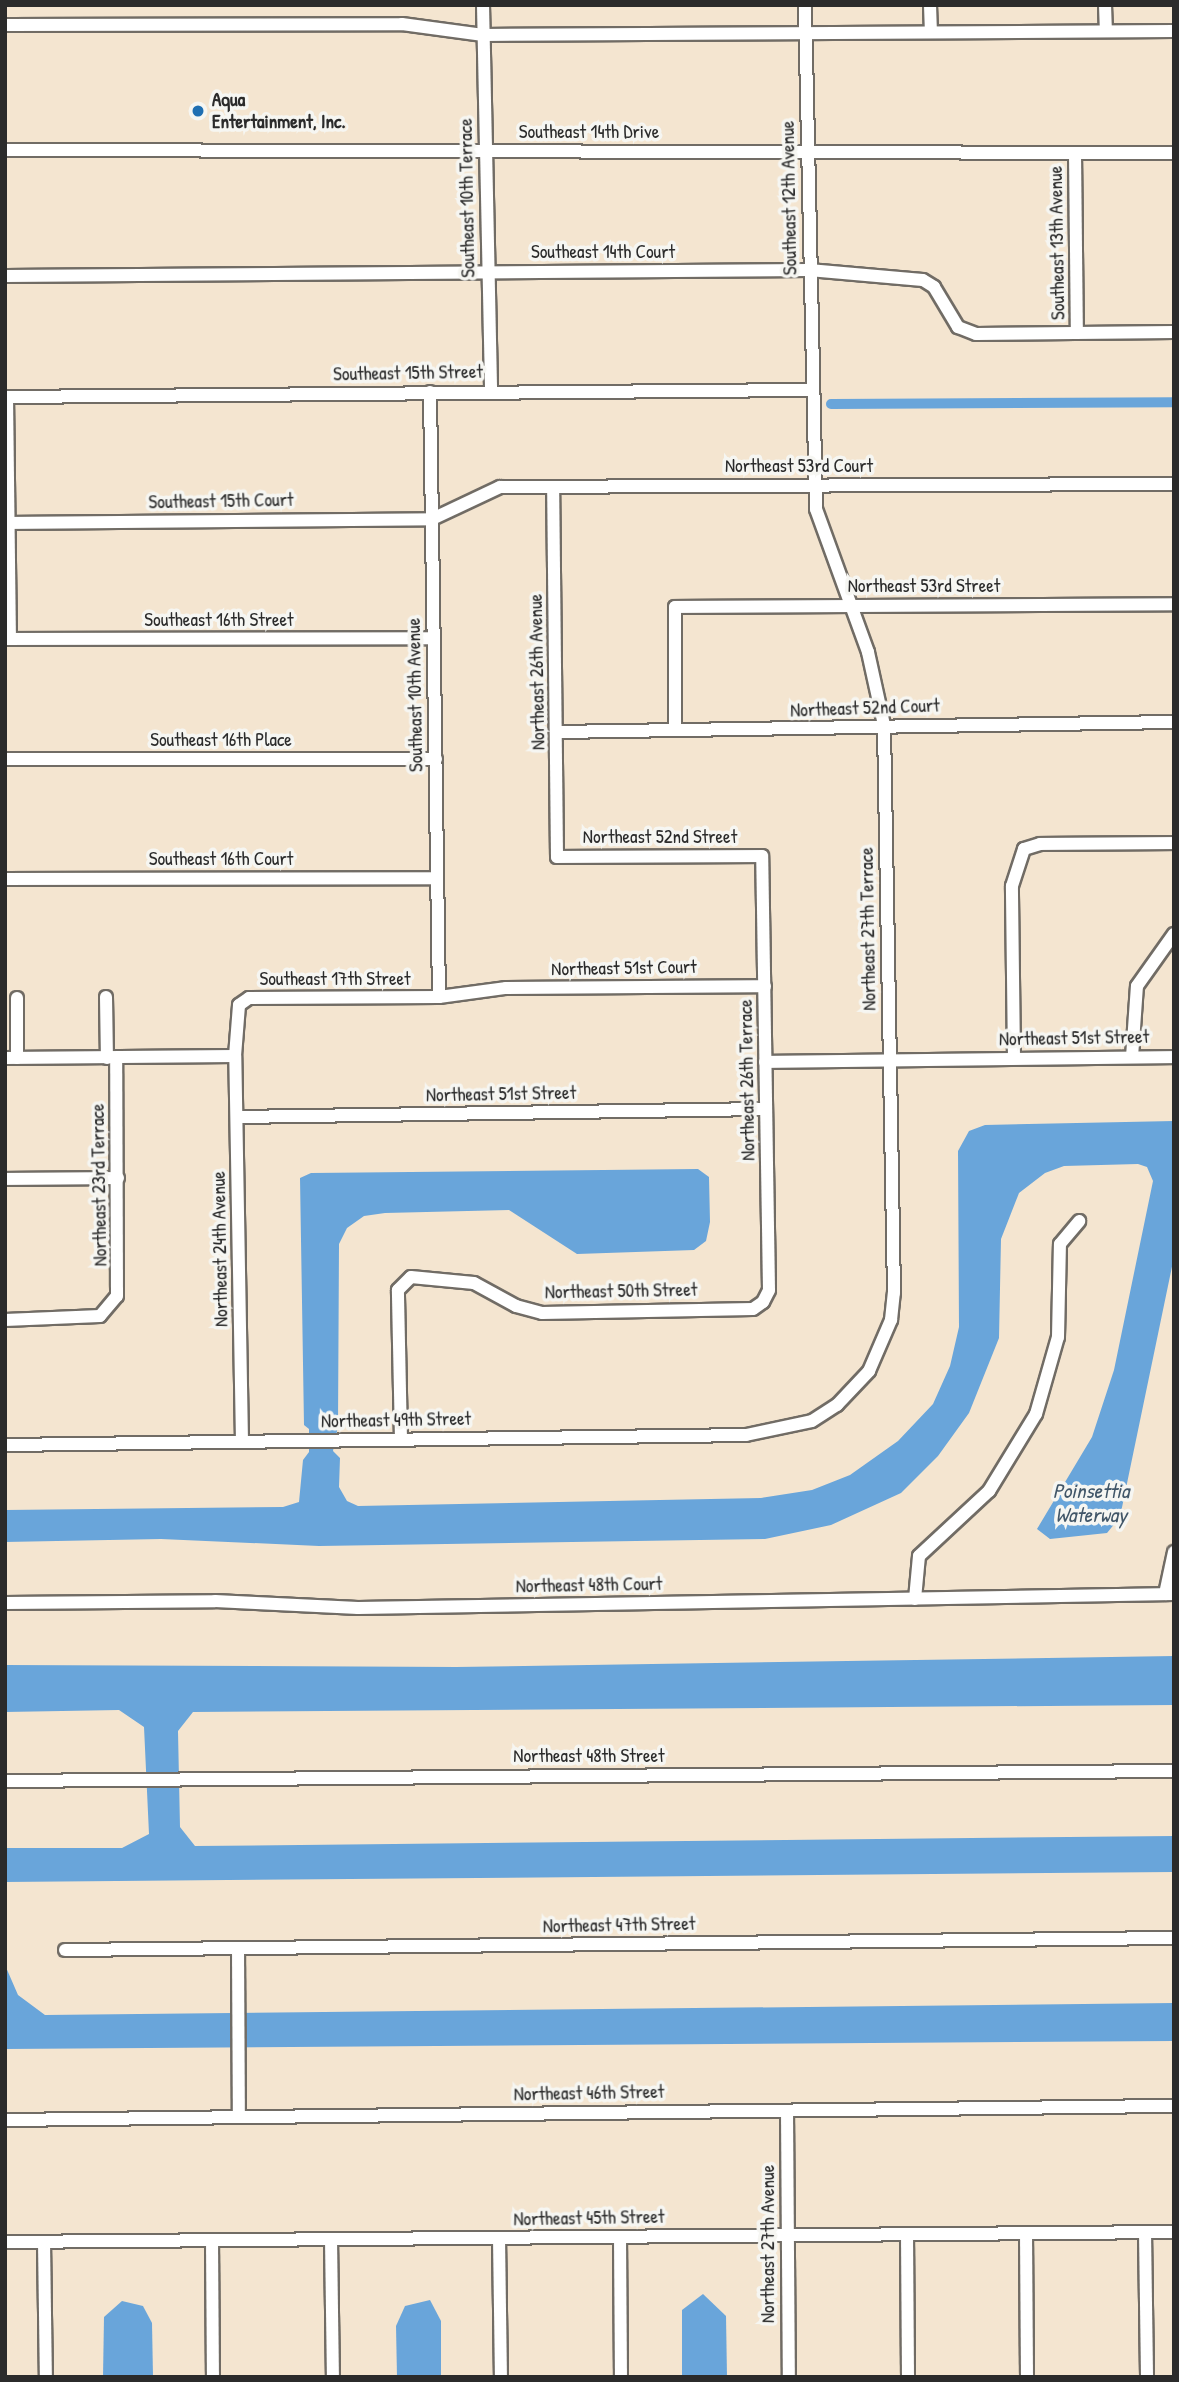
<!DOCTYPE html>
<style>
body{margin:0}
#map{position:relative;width:1179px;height:2382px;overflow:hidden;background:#f4e5d0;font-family:"Patrick Hand",sans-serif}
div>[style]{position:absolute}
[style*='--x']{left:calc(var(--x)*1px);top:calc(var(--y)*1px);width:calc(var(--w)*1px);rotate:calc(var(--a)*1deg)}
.water>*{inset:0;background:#69a5da}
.canal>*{height:10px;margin:-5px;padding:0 5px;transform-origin:5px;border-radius:5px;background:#69a5da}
.roads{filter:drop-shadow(2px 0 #716c65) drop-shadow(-2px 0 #716c65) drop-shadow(0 2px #716c65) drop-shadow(0 -2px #716c65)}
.minor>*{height:12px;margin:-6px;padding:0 6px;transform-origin:6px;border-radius:6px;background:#fff}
.dots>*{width:19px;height:19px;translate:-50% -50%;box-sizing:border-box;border:4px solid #f6f6f2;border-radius:50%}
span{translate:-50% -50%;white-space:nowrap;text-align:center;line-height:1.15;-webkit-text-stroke:7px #f6f6f2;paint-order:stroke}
.poi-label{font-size:19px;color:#2b2b2b;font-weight:700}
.left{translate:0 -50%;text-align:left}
.street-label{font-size:19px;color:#2b2b2b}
.water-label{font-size:21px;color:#415668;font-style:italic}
.frame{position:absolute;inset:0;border:7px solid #2b2b2b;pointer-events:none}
</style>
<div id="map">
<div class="water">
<div style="clip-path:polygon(1174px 1121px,1174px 1257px,1120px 1517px,1107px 1533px,1050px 1539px,1037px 1529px,1092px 1437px,1114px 1370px,1153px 1181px,1147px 1167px,1138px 1164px,1064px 1166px,1045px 1173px,1019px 1193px,1001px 1239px,999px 1338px,969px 1413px,938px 1456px,901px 1493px,831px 1525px,765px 1539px,319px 1546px,161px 1539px,5px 1542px,5px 1510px,283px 1507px,299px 1502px,303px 1460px,309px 1452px,309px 1429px,304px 1425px,300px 1178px,311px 1173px,698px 1169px,709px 1177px,710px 1222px,706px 1241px,694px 1250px,577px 1254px,509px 1210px,385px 1213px,364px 1216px,347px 1228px,339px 1244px,338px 1426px,333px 1451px,340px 1458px,339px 1487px,347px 1501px,358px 1506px,761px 1498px,812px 1490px,850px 1475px,898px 1441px,933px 1404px,950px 1366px,959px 1327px,958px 1151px,969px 1131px,985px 1125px)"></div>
<div style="clip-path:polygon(1174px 1656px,1174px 1705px,193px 1712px,178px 1731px,180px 1827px,195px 1846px,1174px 1836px,1174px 1872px,5px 1882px,5px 1848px,122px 1848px,149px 1834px,144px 1727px,119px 1710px,5px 1712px,5px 1665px,456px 1667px)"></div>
<div style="clip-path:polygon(5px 1965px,18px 1995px,45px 2015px,1174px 2003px,1174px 2041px,5px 2049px)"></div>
<div style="clip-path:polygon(703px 2294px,726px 2316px,727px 2377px,682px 2377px,682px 2310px)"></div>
<div style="clip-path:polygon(430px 2300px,441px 2321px,441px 2377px,397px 2377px,396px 2326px,405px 2306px)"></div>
<div style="clip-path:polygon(122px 2301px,143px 2306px,152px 2323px,153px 2377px,103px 2377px,104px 2317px)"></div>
</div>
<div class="canal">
<div style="--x:831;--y:404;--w:343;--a:-0.3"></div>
</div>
<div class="roads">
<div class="minor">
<div style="--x:483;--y:5;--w:386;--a:88.8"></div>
<div style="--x:930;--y:5;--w:27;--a:88"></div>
<div style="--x:1105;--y:5;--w:26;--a:88"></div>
<div style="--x:5;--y:25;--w:397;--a:-0.1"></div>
<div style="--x:402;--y:24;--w:82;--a:7.7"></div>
<div style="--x:483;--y:35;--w:691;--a:-0.33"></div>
<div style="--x:5;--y:150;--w:1169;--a:0.15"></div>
<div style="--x:1075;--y:153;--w:180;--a:89.4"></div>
<div style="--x:5;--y:276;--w:804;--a:-0.43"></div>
<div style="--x:809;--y:270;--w:114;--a:5"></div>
<div style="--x:923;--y:280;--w:13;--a:32"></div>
<div style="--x:934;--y:287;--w:47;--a:59"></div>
<div style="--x:958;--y:327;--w:19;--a:21"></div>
<div style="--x:976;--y:334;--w:198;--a:-0.6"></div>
<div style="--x:430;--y:392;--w:605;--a:89.15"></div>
<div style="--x:5;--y:397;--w:807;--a:-0.5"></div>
<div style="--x:7;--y:397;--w:242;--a:89.3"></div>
<div style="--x:10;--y:523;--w:422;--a:-0.5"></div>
<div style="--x:432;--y:519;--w:75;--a:-25.2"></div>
<div style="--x:500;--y:487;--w:674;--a:-0.26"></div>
<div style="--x:5;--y:639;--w:428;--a:-0.1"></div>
<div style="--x:675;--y:730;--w:123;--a:-90"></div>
<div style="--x:675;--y:607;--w:499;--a:-0.3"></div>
<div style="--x:557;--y:732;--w:617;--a:-0.93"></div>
<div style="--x:5;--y:759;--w:431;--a:0"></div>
<div style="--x:5;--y:879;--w:432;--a:-0.1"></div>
<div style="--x:106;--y:997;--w:61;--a:89.1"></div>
<div style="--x:17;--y:998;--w:60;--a:90"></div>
<div style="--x:1132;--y:1057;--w:71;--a:-86"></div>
<div style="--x:1137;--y:986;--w:64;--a:-54.6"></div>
<div style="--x:5;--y:1058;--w:230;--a:-0.5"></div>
<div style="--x:1014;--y:1058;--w:172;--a:-90.7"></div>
<div style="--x:1012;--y:886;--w:39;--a:-72"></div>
<div style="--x:1024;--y:849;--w:17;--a:-17"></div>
<div style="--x:1040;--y:844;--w:134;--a:-0.4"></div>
<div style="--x:765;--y:1062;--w:409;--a:-0.7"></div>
<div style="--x:237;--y:1117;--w:529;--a:-0.87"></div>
<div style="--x:5;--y:1179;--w:113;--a:-0.5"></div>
<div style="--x:5;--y:1320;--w:95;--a:-2.4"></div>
<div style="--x:100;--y:1316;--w:26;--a:-50"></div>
<div style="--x:117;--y:1296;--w:238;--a:-90.2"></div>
<div style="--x:401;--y:1439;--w:149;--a:-91.2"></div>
<div style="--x:398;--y:1290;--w:18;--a:-45"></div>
<div style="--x:411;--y:1277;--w:63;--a:5.4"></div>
<div style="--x:474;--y:1283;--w:48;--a:28.7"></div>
<div style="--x:516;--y:1306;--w:27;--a:15"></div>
<div style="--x:542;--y:1313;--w:211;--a:-1.1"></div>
<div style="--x:753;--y:1309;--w:12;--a:-35"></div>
<div style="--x:763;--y:1302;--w:13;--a:-63"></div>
<div style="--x:769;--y:1290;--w:434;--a:-90.9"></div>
<div style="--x:762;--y:856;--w:205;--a:179.7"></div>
<div style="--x:557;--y:857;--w:370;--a:-90.6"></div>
<div style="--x:242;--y:1442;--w:386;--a:-91"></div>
<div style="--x:235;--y:1056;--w:51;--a:-85.5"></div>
<div style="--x:239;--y:1005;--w:12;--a:-35"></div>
<div style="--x:249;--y:998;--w:190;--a:-0.3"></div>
<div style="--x:439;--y:997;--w:68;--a:-7.7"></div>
<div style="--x:506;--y:988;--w:259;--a:-0.4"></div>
<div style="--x:5;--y:1445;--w:741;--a:-0.77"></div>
<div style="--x:746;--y:1435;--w:67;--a:-12"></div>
<div style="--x:812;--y:1421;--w:30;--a:-33"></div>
<div style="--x:837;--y:1405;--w:47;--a:-46.7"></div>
<div style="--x:869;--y:1371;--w:56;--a:-66.7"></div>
<div style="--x:891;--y:1320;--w:27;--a:-84"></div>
<div style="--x:894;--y:1293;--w:568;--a:-91.01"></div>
<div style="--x:884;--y:725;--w:75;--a:-102.4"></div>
<div style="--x:868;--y:652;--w:152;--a:-110"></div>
<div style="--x:816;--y:509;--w:504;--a:-91.25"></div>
<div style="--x:1165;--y:1594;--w:43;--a:-77.9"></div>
<div style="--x:915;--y:1599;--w:43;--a:-84.7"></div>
<div style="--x:919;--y:1556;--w:96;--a:-42.9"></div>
<div style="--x:989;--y:1491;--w:90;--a:-58.6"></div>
<div style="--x:1036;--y:1414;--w:80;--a:-74.1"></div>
<div style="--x:1058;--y:1337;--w:93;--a:-88.8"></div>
<div style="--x:1060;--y:1244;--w:30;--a:-50"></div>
<div style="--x:5;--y:1603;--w:210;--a:-0.5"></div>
<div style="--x:215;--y:1601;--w:143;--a:2.8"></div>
<div style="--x:358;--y:1608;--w:816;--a:-0.98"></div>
<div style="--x:5;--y:1781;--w:1169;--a:-0.49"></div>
<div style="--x:238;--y:1948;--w:168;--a:89.7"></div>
<div style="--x:65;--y:1950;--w:1109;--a:-0.62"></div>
<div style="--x:787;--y:2111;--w:266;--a:89.6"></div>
<div style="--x:5;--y:2120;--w:1169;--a:-0.69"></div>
<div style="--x:1145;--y:2232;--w:145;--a:89.2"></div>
<div style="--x:1026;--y:2233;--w:144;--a:89.6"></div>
<div style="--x:907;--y:2234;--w:143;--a:89.6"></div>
<div style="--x:620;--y:2237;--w:140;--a:89.6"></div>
<div style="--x:499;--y:2238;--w:139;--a:89.2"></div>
<div style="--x:331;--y:2239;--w:138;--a:89.2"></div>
<div style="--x:212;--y:2241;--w:136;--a:89.6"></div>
<div style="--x:5;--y:2242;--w:1169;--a:-0.49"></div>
<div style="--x:44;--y:2242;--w:135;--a:89.2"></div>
</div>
</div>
<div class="dots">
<div style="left:198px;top:111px;background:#1f6fb2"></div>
</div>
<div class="poi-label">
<span class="left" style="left:212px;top:111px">Aqua<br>Entertainment, Inc.</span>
</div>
<div class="street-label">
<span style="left:589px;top:132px">Southeast 14th Drive</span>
<span style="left:467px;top:198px;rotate:-91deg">Southeast 10th Terrace</span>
<span style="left:789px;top:198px;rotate:-91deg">Southeast 12th Avenue</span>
<span style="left:1057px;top:243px;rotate:-91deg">Southeast 13th Avenue</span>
<span style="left:603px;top:252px">Southeast 14th Court</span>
<span style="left:408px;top:373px;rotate:-1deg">Southeast 15th Street</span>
<span style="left:799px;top:466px">Northeast 53rd Court</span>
<span style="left:221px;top:501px;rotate:-1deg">Southeast 15th Court</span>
<span style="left:924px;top:586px">Northeast 53rd Street</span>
<span style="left:219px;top:620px">Southeast 16th Street</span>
<span style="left:537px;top:672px;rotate:-91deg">Northeast 26th Avenue</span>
<span style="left:415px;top:695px;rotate:-91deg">Southeast 10th Avenue</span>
<span style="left:865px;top:708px;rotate:-2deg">Northeast 52nd Court</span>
<span style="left:221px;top:740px">Southeast 16th Place</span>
<span style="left:660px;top:837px">Northeast 52nd Street</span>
<span style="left:221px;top:859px">Southeast 16th Court</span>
<span style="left:868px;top:929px;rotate:-91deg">Northeast 27th Terrace</span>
<span style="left:624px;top:968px;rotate:-1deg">Northeast 51st Court</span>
<span style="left:335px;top:979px">Southeast 17th Street</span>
<span style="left:1074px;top:1038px;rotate:-1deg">Northeast 51st Street</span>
<span style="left:747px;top:1080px;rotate:-91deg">Northeast 26th Terrace</span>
<span style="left:501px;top:1094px;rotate:-1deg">Northeast 51st Street</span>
<span style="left:99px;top:1185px;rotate:-91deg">Northeast 23rd Terrace</span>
<span style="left:220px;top:1249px;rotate:-91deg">Northeast 24th Avenue</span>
<span style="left:621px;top:1291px;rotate:-1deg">Northeast 50th Street</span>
<span style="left:396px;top:1420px;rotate:-1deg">Northeast 49th Street</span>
<span style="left:589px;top:1585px;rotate:-1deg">Northeast 48th Court</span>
<span style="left:589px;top:1756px">Northeast 48th Street</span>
<span style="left:619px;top:1925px;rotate:-1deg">Northeast 47th Street</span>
<span style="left:589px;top:2093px;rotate:-1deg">Northeast 46th Street</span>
<span style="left:589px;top:2218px;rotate:-1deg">Northeast 45th Street</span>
<span style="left:768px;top:2244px;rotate:-90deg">Northeast 27th Avenue</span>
</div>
<div class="water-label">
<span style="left:1091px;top:1503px">Poinsettia<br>Waterway</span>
</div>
<div class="frame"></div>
</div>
